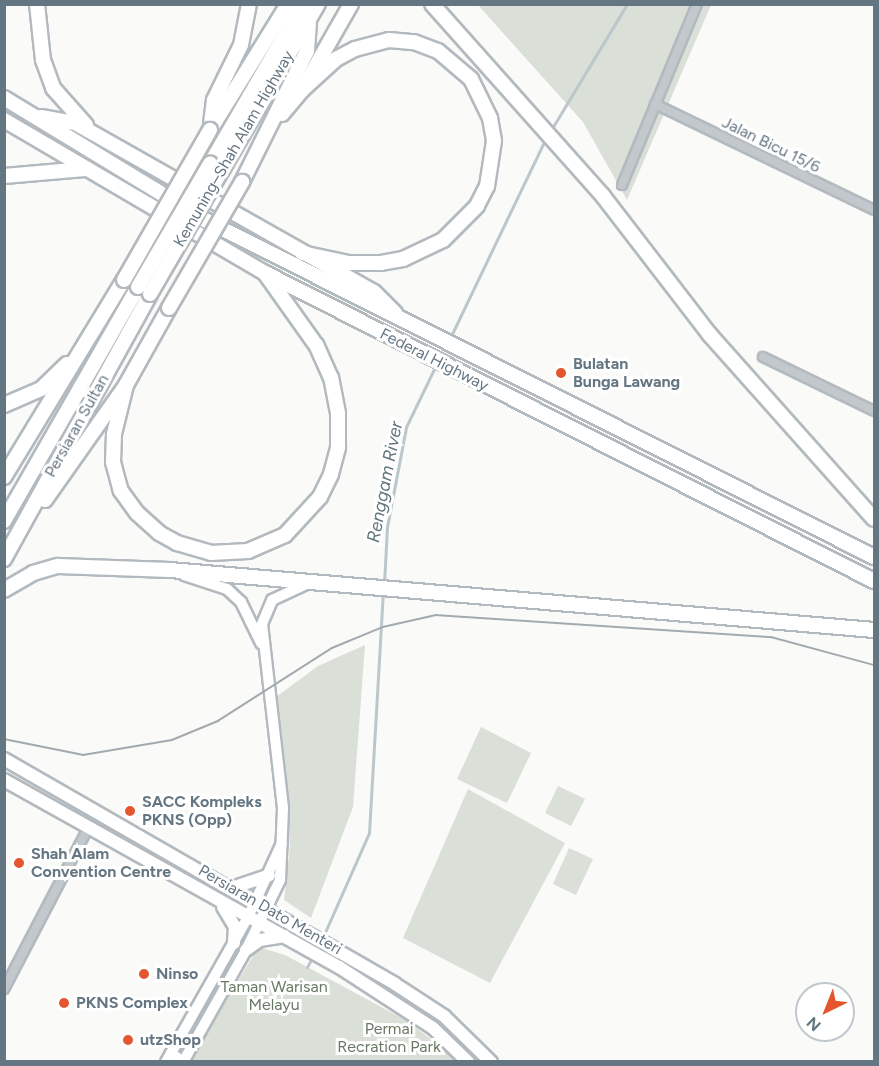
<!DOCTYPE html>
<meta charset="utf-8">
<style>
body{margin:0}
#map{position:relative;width:879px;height:1066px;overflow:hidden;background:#fafaf8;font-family:Figtree,sans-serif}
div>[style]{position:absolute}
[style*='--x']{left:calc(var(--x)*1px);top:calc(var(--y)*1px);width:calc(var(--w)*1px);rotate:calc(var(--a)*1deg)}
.green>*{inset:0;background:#dadfd7}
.stream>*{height:3px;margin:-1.5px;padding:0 1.5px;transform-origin:1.5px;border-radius:1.5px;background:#bbc7cb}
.roads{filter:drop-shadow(2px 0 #b3babf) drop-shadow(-2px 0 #b3babf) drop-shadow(0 2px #b3babf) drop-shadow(0 -2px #b3babf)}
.street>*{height:8px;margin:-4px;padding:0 4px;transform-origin:4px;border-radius:4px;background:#c3c8cc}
.secondary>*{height:10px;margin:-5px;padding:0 5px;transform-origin:5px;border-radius:5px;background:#fff}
.primary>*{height:12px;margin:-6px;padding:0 6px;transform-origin:6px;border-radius:6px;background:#fff}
.highway>*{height:14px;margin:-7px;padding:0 7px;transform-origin:7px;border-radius:7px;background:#fff}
.tram>*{height:1.5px;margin:-0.75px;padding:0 0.75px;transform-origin:0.75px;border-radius:0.75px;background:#a2aab0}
.bridges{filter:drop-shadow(2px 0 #b4b9bd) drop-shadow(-2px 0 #b4b9bd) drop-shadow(0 2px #b4b9bd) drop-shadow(0 -2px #b4b9bd)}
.highway-bridge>*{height:14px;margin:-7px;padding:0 7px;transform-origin:7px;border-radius:7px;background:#fff}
.dots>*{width:16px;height:16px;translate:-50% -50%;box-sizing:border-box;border:3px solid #fff;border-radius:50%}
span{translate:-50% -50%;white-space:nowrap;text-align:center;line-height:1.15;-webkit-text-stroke:6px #fff;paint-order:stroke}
.street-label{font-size:16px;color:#657683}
.poi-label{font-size:16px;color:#657683;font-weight:700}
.left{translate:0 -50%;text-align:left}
.park-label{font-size:16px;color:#687a64}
.water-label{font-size:18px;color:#60757c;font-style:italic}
.frame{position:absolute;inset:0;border:6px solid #657683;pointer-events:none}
.north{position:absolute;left:795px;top:982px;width:60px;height:60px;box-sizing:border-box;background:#fff;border:2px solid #c1c8cd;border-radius:50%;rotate:223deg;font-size:16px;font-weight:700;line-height:24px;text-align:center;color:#657683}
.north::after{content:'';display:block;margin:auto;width:21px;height:27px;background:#e4572e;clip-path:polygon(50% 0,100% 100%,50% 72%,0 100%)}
</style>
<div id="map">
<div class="green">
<div style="clip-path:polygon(478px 5px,711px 5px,627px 200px,583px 122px)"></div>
<div style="clip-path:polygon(365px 645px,353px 807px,311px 918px,284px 900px,290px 846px,276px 697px,318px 666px)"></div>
<div style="clip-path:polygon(481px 727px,531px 753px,507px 803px,457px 779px)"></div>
<div style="clip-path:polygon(558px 786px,585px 799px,571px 826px,545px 813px)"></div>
<div style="clip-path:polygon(468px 789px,565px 843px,490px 983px,403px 938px)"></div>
<div style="clip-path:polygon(569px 848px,593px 859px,576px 895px,553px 884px)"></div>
<div style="clip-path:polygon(258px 947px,285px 955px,409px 1022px,458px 1061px,190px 1062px)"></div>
</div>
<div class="stream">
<div style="--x:551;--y:130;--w:147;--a:-58.9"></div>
<div style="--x:450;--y:338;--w:222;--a:-64.4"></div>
<div style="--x:384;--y:584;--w:57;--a:-87"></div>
<div style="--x:387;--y:527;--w:102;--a:-79.2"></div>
<div style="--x:406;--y:427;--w:69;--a:-64.2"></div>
<div style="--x:322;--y:939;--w:116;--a:-66.1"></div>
<div style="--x:369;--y:833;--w:240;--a:-86.7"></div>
<div style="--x:307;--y:967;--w:13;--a:-61"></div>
</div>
<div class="roads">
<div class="street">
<div style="--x:655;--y:104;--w:243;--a:25.8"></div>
<div style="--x:622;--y:185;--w:196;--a:-67.5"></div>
<div style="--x:763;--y:357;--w:123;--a:25.9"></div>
<div style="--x:4;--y:989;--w:182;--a:-62.4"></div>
</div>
<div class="secondary">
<div style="--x:184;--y:575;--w:45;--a:18"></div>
<div style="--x:227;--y:589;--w:19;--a:43"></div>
<div style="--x:241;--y:602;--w:46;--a:64"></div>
<div style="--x:171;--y:1053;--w:15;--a:37"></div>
<div style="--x:183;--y:1062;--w:129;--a:-60.6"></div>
<div style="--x:246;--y:950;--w:78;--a:-64.1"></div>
<div style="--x:280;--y:880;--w:72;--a:-87.6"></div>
<div style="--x:283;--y:808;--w:185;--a:-96.5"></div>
<div style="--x:262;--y:624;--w:26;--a:-67"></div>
<div style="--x:272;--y:600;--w:38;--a:-25"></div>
<div style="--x:166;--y:1062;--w:167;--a:-60.5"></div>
<div style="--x:248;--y:917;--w:81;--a:-65.3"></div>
</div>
<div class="primary">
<div style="--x:4;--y:759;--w:451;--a:29.9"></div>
<div style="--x:395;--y:984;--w:59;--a:33.1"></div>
<div style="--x:444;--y:1016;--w:66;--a:44.4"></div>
<div style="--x:4;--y:780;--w:384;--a:29.2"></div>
<div style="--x:339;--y:967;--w:112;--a:33"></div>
<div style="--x:433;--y:1028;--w:49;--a:44.2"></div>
<div style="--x:232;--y:888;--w:39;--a:-19"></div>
<div style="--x:223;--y:907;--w:23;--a:59"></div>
<div style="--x:235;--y:927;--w:16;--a:94"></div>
<div style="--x:246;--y:950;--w:17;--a:-36"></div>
<div style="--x:260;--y:940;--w:25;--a:-9"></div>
</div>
<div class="highway">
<div style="--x:37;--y:4;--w:56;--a:83.9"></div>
<div style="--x:43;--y:60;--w:30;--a:70"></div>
<div style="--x:53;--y:88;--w:50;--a:48.3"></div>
<div style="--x:432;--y:4;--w:257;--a:48.3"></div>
<div style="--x:603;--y:196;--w:175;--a:52.4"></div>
<div style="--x:710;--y:335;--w:246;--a:48.3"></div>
<div style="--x:302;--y:90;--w:46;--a:-42.4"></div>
<div style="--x:336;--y:59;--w:21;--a:-28"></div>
<div style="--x:355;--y:49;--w:35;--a:-15"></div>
<div style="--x:389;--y:40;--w:25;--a:5"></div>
<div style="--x:414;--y:42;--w:26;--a:21"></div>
<div style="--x:438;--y:51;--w:43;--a:40.3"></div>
<div style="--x:471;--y:79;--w:43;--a:64"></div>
<div style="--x:490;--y:118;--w:23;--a:80"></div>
<div style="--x:494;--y:141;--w:46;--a:98.8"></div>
<div style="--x:487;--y:186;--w:22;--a:117"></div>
<div style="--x:477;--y:206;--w:48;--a:135"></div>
<div style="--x:443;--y:240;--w:44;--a:154.6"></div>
<div style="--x:403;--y:259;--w:22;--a:170"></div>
<div style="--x:381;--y:263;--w:32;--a:180"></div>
<div style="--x:349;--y:263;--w:48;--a:-168"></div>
<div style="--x:4;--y:98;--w:235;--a:31.3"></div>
<div style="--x:205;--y:220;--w:749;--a:26.74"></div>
<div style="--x:282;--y:114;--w:31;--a:-50"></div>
<div style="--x:302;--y:90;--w:99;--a:-60.3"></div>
<div style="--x:41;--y:117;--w:35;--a:10"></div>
<div style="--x:75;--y:123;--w:343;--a:29.5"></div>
<div style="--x:374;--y:292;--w:30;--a:45"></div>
<div style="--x:4;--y:120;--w:303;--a:30.4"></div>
<div style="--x:265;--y:273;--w:682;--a:26.83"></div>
<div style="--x:211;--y:124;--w:24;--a:-83"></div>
<div style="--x:214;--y:100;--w:61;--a:-63.9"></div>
<div style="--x:241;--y:45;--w:42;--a:-79"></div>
<div style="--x:210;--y:130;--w:148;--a:-58.2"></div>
<div style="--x:210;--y:164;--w:185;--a:-59.8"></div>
<div style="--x:222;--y:170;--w:192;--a:-60"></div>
<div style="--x:4;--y:176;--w:81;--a:-4.9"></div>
<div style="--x:242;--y:182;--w:146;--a:-63.6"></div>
<div style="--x:307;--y:51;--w:27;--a:-86"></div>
<div style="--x:126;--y:385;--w:50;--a:103.8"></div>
<div style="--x:114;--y:434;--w:28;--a:92"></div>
<div style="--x:113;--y:462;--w:30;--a:75"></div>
<div style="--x:121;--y:491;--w:27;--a:54"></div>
<div style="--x:137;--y:513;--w:30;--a:42"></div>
<div style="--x:159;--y:533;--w:21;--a:29"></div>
<div style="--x:177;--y:543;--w:35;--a:16"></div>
<div style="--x:211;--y:553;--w:37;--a:-3"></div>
<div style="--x:248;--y:551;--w:40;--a:-23.4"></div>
<div style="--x:285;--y:535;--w:52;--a:-47.4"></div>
<div style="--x:320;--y:497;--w:25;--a:-64"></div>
<div style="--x:331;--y:474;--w:28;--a:-75"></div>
<div style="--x:338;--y:447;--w:34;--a:-90"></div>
<div style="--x:338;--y:413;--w:36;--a:-101"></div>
<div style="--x:331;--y:378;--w:36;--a:-114"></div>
<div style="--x:316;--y:345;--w:85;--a:-125.4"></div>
<div style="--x:4;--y:405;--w:40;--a:-23.4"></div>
<div style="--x:41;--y:389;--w:36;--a:-44"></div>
<div style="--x:4;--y:477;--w:231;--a:-58.7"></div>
<div style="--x:45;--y:500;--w:141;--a:-54.8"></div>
<div style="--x:126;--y:385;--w:88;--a:-60.8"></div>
<div style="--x:4;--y:521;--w:270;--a:-60.2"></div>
<div style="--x:4;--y:559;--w:303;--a:-61.1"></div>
<div style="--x:4;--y:590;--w:34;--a:-30"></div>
<div style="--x:33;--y:573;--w:26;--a:-16"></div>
<div style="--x:58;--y:566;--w:112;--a:2"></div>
<div style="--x:170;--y:570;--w:707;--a:4.87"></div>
</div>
</div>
<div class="tram">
<div style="--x:4;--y:739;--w:81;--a:11.4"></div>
<div style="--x:83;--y:755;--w:90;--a:-9.6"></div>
<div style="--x:172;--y:740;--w:50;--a:-22.4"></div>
<div style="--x:218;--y:721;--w:135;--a:-32.6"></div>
<div style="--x:332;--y:648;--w:55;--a:-22.4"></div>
<div style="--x:383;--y:627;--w:54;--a:-12.8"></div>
<div style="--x:436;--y:615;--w:336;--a:3.8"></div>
<div style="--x:771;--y:637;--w:107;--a:15.2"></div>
</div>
<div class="bridges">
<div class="highway-bridge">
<div style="--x:124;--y:280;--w:173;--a:-60.2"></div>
<div style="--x:138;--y:287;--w:143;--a:-59.7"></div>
<div style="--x:150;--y:294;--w:143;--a:-59.9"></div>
<div style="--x:169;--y:308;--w:146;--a:-59.9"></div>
</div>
</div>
<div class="dots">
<div style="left:561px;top:373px;background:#e4572e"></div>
<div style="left:130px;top:811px;background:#e4572e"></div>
<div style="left:19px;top:863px;background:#e4572e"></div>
<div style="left:144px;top:974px;background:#e4572e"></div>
<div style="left:64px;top:1003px;background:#e4572e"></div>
<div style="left:128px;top:1040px;background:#e4572e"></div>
</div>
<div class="street-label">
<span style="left:771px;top:145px;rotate:26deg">Jalan Bicu 15/6</span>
<span style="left:234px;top:149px;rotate:-60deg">Kemuning–Shah Alam Highway</span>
<span style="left:434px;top:360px;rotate:27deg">Federal Highway</span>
<span style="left:77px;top:426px;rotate:-61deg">Persiaran Sultan</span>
<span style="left:270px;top:910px;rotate:30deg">Persiaran Dato Menteri</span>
</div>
<div class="poi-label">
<span class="left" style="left:573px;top:373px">Bulatan<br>Bunga Lawang</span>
<span class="left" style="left:142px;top:811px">SACC Kompleks<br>PKNS (Opp)</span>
<span class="left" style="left:31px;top:863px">Shah Alam<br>Convention Centre</span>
<span class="left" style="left:156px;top:974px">Ninso</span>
<span class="left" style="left:76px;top:1003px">PKNS Complex</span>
<span class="left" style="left:140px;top:1040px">utzShop</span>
</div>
<div class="park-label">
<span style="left:274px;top:996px">Taman Warisan<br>Melayu</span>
<span style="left:389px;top:1038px">Permai<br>Recration Park</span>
</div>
<div class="water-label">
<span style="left:385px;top:482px;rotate:-79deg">Renggam River</span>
</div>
<div class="frame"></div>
<div class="north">N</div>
</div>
